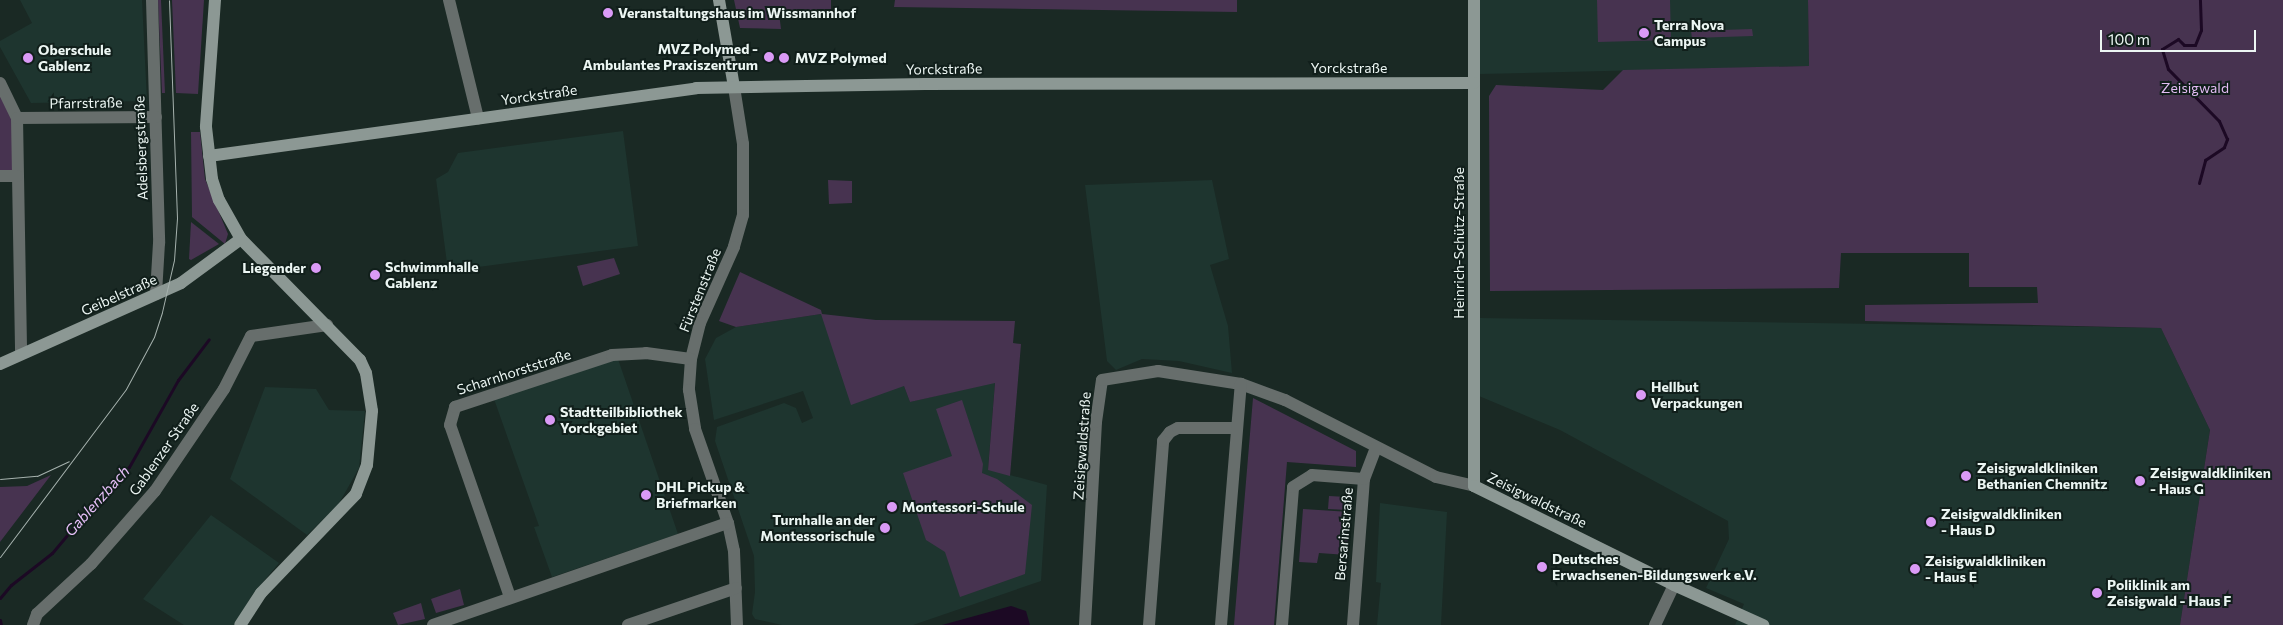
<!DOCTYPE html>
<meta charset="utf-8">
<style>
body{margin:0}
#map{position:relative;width:2283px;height:625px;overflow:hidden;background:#1a2924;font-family:Commissioner,sans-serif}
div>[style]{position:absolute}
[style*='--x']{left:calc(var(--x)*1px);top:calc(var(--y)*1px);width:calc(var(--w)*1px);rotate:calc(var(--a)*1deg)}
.built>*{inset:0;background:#1e352f}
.green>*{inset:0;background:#473350}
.water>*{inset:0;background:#1c0924}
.stream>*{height:3px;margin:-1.5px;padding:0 1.5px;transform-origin:1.5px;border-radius:1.5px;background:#1c0924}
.street>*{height:12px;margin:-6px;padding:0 6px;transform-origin:6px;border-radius:6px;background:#676e6c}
.secondary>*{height:12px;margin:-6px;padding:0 6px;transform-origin:6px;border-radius:6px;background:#8c9894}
.tram>*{height:1px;margin:-0.5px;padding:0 0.5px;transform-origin:0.5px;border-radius:0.5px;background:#a6b2ae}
.dots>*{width:14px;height:14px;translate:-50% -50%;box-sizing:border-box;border:2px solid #111f1b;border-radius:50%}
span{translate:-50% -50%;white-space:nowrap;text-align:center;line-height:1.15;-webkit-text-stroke:4px #111f1b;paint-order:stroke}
.poi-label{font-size:14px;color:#ecf6f3;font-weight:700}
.left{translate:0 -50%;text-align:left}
.right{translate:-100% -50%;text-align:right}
.street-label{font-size:14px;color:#ecf6f3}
.park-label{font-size:14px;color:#e3bcf4}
.water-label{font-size:15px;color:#e7c0f9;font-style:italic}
.scale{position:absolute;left:2100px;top:30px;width:156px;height:22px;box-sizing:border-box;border:2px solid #ecf6f3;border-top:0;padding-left:6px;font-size:15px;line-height:18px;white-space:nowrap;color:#ecf6f3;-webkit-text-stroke:4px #111f1b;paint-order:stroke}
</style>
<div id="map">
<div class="built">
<div style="clip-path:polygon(20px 0,142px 0,147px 101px,31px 103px,0 47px,0 41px,32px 23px)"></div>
<div style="clip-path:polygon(1480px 0,1808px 0,1809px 66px,1480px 74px)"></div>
<div style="clip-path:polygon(623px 131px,638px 246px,448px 271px,436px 179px,448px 172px,458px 153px)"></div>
<div style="clip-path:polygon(1212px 180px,1229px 259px,1210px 265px,1228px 326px,1232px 373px,1179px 361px,1142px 359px,1116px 370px,1107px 361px,1085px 185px)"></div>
<div style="clip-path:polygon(821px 314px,904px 386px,910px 402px,995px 382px,988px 469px,1047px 485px,1041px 581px,913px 625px,782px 625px,755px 619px,752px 614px,755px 592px,754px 556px,715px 441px,717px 427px,784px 403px,796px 408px,802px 423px,813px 418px,803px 391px,714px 420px,705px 359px,716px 338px,736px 327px)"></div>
<div style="clip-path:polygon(1480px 318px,2161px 328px,2210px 430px,2180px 625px,1735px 625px,1744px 604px,1706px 588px,1729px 539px,1728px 521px,1560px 430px,1479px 396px)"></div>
<div style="clip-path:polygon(618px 359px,678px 534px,552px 577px,534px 527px,539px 526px,494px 399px)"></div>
<div style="clip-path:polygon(265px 387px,316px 389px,329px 410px,365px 411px,359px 468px,338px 505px,307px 535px,230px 479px)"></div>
<div style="clip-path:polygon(1380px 503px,1447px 512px,1441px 625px,1377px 625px,1381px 583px,1376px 582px)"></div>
<div style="clip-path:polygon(211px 515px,279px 563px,253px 594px,234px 625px,184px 625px,143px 599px)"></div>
</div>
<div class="green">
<div style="clip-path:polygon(158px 0,161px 0,165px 93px,162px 93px)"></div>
<div style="clip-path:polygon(172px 0,204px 0,198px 94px,176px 93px)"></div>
<div style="clip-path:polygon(734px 0,831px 0,831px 14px,779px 13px,781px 29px,740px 28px)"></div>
<div style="clip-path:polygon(895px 0,1237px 0,1237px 12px,894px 7px)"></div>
<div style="clip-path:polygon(1597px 0,1670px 0,1671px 40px,1598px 42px)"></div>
<div style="clip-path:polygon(1808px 0,2283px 0,2283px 625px,2180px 625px,2210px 430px,2161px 328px,1865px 321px,1865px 305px,2038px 303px,2037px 287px,1969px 287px,1969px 253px,1841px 253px,1839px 288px,1490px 291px,1489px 96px,1496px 85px,1603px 90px,1623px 70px,1809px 66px)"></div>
<div style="clip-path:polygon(1752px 29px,1753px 36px,1692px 38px,1691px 31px)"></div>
<div style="clip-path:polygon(0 83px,17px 118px,17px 176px,0 176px)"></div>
<div style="clip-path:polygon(191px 132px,200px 132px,205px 179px,228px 234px,225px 244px,192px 217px)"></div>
<div style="clip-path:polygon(828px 180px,852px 181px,852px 203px,829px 204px)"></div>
<div style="clip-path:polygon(191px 222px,219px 244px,191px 260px,189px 259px)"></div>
<div style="clip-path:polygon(614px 258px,620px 274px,583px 286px,577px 266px)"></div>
<div style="clip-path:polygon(740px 272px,821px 310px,822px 314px,876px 320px,1015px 321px,1013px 343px,1021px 344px,1010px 476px,988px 470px,995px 383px,910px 402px,904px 386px,851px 405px,821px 314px,736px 327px,719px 321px)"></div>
<div style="clip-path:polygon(1253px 398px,1356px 451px,1356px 467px,1287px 462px,1274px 625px,1234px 625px)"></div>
<div style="clip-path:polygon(962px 400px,983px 464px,982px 473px,997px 479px,1032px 505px,1025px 574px,960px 597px,945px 552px,926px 540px,903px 473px,952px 456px,936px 409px)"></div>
<div style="clip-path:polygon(51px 475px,0 542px,0 487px,27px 486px)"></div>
<div style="clip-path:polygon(1329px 496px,1347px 497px,1347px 510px,1328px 509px)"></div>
<div style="clip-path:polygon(1303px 509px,1350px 512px,1347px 555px,1319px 553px,1317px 563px,1299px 562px)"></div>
<div style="clip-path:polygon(460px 589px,464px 605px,436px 613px,431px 599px)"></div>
<div style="clip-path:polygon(421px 603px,425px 619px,398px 625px,393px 613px)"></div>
</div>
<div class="water">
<div style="clip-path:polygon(1011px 606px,1026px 611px,1030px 625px,942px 625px)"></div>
</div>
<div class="stream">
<div style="--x:2199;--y:183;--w:24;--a:-75"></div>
<div style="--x:2205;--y:160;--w:23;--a:-34"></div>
<div style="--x:2224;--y:147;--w:9;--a:-69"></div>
<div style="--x:2227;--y:139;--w:20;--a:-114"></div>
<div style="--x:2219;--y:121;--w:73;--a:-134.4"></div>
<div style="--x:2168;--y:69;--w:21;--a:-107"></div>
<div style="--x:2162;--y:49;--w:19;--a:-32"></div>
<div style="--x:2178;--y:39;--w:8;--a:45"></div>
<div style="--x:2184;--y:45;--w:11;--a:0"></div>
<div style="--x:2195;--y:45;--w:16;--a:-68"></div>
<div style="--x:2201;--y:30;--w:30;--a:-92"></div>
<div style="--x:0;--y:598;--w:17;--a:-50"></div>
<div style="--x:11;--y:585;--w:52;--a:-38"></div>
<div style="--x:52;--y:553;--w:90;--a:-50"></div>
<div style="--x:110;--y:484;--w:25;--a:-42"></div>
<div style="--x:129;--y:467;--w:100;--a:-60.6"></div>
<div style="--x:178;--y:380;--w:51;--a:-52.9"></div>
<div style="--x:0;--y:620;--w:5;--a:79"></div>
</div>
<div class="street">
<div style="--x:152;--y:0;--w:243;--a:88.3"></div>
<div style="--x:159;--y:243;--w:51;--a:93.4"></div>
<div style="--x:449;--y:0;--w:122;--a:76.2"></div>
<div style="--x:0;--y:83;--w:39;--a:64"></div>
<div style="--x:17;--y:118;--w:236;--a:89"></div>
<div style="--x:734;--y:87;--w:58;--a:81"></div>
<div style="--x:743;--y:144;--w:71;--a:90"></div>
<div style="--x:743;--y:215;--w:33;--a:106"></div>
<div style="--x:734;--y:247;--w:83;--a:114.1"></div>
<div style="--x:700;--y:323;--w:37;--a:104"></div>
<div style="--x:691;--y:359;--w:31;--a:94"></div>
<div style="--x:689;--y:390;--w:39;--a:81"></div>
<div style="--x:695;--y:429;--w:100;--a:70.7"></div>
<div style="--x:728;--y:523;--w:29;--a:78"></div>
<div style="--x:734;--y:551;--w:74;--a:87.7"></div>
<div style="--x:17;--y:118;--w:139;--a:-0.4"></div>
<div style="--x:0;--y:176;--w:17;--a:0"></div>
<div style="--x:510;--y:597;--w:182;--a:-109.2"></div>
<div style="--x:450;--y:425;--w:19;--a:-74"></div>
<div style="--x:455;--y:407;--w:165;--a:-18.3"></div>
<div style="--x:612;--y:355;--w:34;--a:-3"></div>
<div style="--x:646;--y:353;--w:45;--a:7.6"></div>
<div style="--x:33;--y:625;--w:12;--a:-70"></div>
<div style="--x:37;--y:614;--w:74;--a:-42.8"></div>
<div style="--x:91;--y:564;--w:97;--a:-48.8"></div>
<div style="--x:155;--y:491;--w:123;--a:-55.9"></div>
<div style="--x:224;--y:389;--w:59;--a:-63"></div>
<div style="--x:251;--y:336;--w:77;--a:-8.2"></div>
<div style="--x:433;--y:625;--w:312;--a:-19.1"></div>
<div style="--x:628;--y:625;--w:114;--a:-18.9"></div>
<div style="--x:1085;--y:625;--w:203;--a:-86.9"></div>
<div style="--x:1096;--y:422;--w:42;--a:-81.9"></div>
<div style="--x:1102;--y:380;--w:57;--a:-9.1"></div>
<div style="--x:1158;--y:371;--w:84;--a:8.9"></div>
<div style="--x:1241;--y:384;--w:47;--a:20"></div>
<div style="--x:1285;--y:400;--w:169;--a:27"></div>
<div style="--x:1436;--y:477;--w:39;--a:13"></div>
<div style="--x:1149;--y:625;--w:185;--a:-85.6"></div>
<div style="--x:1163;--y:441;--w:11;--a:-52"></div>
<div style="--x:1170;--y:432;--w:9;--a:-27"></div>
<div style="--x:1178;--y:428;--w:59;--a:0"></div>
<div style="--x:1221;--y:625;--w:242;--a:-85.3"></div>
<div style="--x:1282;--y:625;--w:138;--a:-85.4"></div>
<div style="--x:1293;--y:487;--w:22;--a:-32"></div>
<div style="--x:1312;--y:475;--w:52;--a:4.4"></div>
<div style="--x:1353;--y:625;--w:146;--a:-85.7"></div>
<div style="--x:1364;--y:479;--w:33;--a:-69"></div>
<div style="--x:1655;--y:625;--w:44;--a:-64.6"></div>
</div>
<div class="secondary">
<div style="--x:215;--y:0;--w:127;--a:94.1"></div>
<div style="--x:206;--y:127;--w:52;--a:83.4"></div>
<div style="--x:212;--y:179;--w:22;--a:72"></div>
<div style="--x:219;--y:200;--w:45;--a:60.6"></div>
<div style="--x:241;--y:239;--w:170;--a:45.5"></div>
<div style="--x:360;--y:360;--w:14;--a:65"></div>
<div style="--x:366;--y:373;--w:38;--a:81"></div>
<div style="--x:372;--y:411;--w:54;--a:95.3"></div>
<div style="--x:367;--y:465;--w:31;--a:111"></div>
<div style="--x:356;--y:494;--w:137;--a:133.8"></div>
<div style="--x:261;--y:593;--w:38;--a:123"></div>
<div style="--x:719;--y:0;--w:88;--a:80.2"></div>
<div style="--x:1474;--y:0;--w:486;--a:90"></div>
<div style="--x:1474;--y:486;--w:223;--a:26.3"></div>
<div style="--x:1674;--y:585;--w:98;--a:24.2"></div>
<div style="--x:209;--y:156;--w:492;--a:-7.9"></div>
<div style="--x:696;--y:88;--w:229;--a:-1"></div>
<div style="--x:925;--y:84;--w:549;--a:-0.1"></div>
<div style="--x:0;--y:364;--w:198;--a:-24.1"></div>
<div style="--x:181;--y:283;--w:74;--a:-36.3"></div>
</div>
<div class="tram">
<div style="--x:0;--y:479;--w:37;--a:-5"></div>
<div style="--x:37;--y:476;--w:35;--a:-25"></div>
<div style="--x:0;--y:557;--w:210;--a:-53.1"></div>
<div style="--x:126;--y:389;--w:59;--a:-61.7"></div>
<div style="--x:154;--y:337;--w:26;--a:-72"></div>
<div style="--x:162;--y:312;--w:53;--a:-77"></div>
<div style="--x:174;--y:260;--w:42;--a:-85.9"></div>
<div style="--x:177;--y:218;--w:218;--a:-92.1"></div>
</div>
<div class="dots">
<div style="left:608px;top:13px;background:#da9af6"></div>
<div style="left:1644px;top:33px;background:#da9af6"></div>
<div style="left:769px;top:57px;background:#da9af6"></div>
<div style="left:28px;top:58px;background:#da9af6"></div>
<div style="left:784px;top:58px;background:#da9af6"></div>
<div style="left:316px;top:268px;background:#da9af6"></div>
<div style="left:375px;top:275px;background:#da9af6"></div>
<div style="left:1641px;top:395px;background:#da9af6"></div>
<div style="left:550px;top:420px;background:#da9af6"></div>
<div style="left:1966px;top:476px;background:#da9af6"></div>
<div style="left:2140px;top:481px;background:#da9af6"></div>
<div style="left:646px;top:495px;background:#da9af6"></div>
<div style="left:892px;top:507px;background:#da9af6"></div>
<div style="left:1931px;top:522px;background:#da9af6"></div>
<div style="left:885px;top:528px;background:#da9af6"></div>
<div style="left:1542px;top:567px;background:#da9af6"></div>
<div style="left:1915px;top:569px;background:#da9af6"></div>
<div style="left:2097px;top:593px;background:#da9af6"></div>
</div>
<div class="poi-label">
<span class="left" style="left:618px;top:13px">Veranstaltungshaus im Wissmannhof</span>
<span class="left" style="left:1654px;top:33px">Terra Nova<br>Campus</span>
<span class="right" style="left:758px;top:57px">MVZ Polymed -<br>Ambulantes Praxiszentrum</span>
<span class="left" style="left:38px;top:58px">Oberschule<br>Gablenz</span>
<span class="left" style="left:795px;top:58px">MVZ Polymed</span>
<span class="left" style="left:385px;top:275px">Schwimmhalle<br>Gablenz</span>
<span class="right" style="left:306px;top:268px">Liegender</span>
<span class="left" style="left:1651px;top:395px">Hellbut<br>Verpackungen</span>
<span class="left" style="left:560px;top:420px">Stadtteilbibliothek<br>Yorckgebiet</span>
<span class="left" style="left:1977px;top:476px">Zeisigwaldkliniken<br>Bethanien Chemnitz</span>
<span class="left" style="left:2150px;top:481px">Zeisigwaldkliniken<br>- Haus G</span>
<span class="left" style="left:656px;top:495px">DHL Pickup &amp;<br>Briefmarken</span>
<span class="left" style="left:902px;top:507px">Montessori-Schule</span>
<span class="left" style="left:1941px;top:522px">Zeisigwaldkliniken<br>- Haus D</span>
<span class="right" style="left:875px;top:528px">Turnhalle an der<br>Montessorischule</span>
<span class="left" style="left:1552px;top:567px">Deutsches<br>Erwachsenen-Bildungswerk e.V.</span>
<span class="left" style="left:1925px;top:569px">Zeisigwaldkliniken<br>- Haus E</span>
<span class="left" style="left:2107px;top:593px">Poliklinik am<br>Zeisigwald - Haus F</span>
</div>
<div class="street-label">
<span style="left:1349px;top:68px">Yorckstraße</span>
<span style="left:944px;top:69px;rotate:-1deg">Yorckstraße</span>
<span style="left:539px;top:95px;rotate:-8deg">Yorckstraße</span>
<span style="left:86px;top:103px;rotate:-1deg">Pfarrstraße</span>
<span style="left:141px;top:148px;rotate:-92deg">Adelsbergstraße</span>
<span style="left:1459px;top:243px;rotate:-90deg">Heinrich-Schütz-Straße</span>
<span style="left:700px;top:290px;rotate:-68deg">Fürstenstraße</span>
<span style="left:119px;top:295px;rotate:-24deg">Geibelstraße</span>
<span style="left:514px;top:372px;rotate:-18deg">Scharnhorststraße</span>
<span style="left:1082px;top:446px;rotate:-86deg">Zeisigwaldstraße</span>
<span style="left:164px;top:449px;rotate:-55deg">Gablenzer Straße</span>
<span style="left:1537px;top:500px;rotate:26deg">Zeisigwaldstraße</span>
<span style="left:1344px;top:534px;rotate:-85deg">Bersarinstraße</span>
</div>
<div class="park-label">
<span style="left:2195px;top:88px">Zeisigwald</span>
</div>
<div class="water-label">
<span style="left:97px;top:501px;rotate:-48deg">Gablenzbach</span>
</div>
<div class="scale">100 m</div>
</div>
